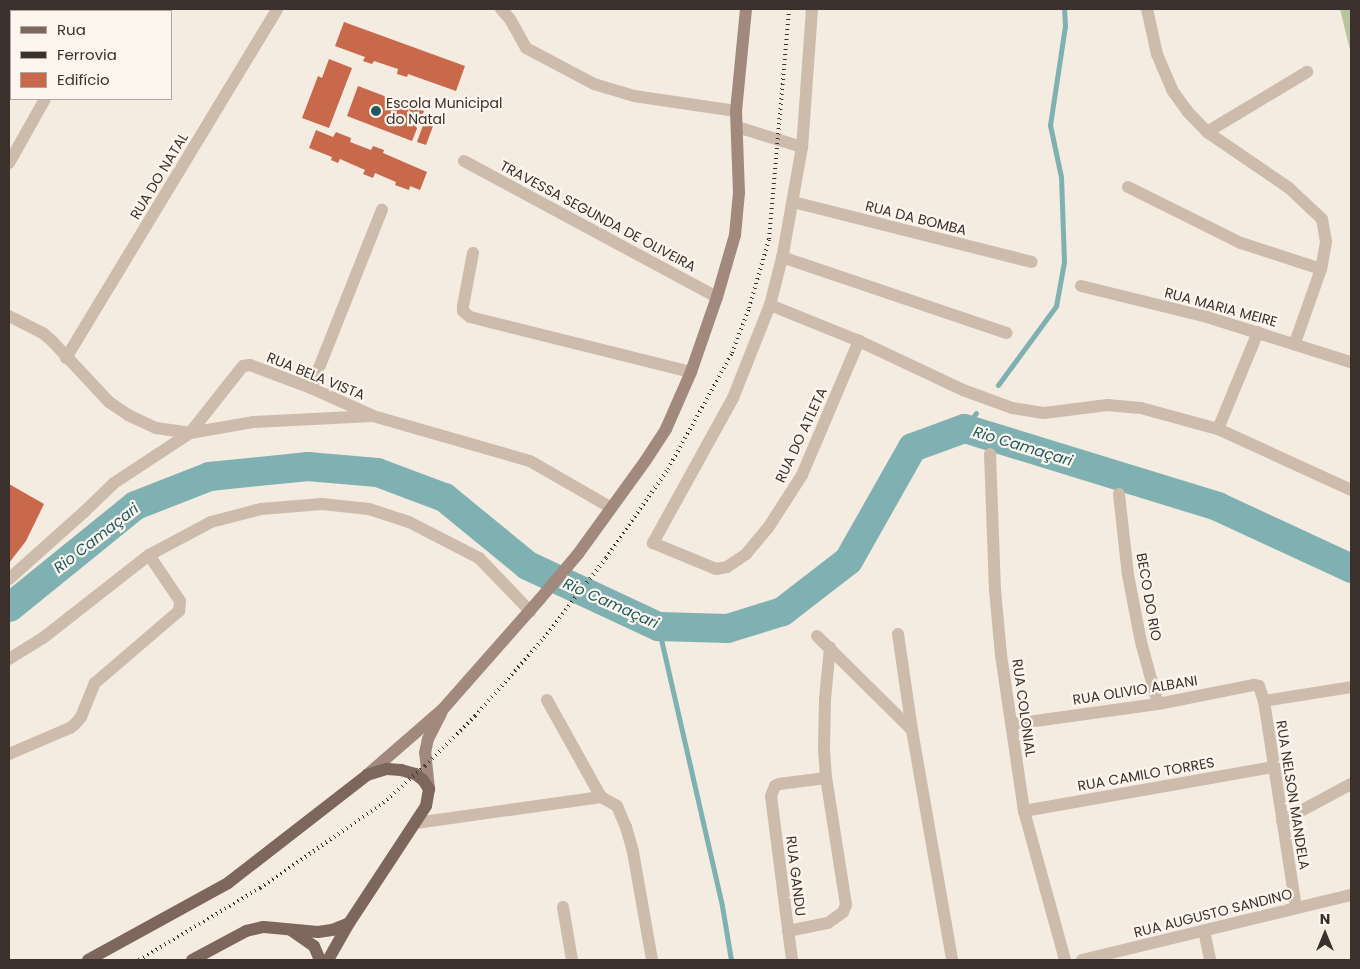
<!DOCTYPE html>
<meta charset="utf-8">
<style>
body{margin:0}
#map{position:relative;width:1360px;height:969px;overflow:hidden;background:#f4ebe1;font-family:Poppins,sans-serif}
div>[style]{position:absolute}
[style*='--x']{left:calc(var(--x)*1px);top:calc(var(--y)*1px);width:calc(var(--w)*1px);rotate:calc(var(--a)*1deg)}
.green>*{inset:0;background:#b8c4a0}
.stream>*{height:5px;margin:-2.5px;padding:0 2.5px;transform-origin:2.5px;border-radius:2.5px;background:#7fb0b2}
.river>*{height:29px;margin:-14.5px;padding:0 14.5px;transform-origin:14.5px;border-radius:14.5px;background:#7fb0b2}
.building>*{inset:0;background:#c8694b}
.street>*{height:12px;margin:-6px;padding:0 6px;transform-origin:6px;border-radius:6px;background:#cdbbac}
.secondary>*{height:12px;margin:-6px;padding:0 6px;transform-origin:6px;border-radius:6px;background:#a18a7d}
.primary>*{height:12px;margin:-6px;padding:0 6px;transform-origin:6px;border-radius:6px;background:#7d675c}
.rail>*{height:4px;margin-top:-2px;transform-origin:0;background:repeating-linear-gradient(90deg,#3b302b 0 1px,transparent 0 5px)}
.dots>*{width:14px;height:14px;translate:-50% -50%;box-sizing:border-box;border:2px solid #fbf5ee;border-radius:50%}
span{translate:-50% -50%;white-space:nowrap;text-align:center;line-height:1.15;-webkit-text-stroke:4.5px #fbf5ee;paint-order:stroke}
.poi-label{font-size:14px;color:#3b302b}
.left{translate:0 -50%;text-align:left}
.street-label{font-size:14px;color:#3b302b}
.water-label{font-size:15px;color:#1f5a5e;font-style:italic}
.frame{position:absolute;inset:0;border:10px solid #3b302b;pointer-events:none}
.legend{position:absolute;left:10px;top:10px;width:162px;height:90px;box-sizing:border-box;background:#fbf5ee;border:1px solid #aea6a0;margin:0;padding:6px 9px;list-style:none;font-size:15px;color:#3b302b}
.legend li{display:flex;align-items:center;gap:10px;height:25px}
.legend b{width:25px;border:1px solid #aea6a0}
.north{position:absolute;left:1300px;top:909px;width:50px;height:50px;-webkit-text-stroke:4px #fbf5ee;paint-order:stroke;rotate:0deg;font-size:14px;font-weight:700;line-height:20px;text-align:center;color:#3b302b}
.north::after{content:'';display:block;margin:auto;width:18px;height:22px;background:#3b302b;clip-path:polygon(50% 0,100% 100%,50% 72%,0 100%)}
</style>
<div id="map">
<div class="green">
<div style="clip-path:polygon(1340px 9px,1351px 9px,1351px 54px)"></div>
</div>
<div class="stream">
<div style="--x:998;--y:385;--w:98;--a:-53.7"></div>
<div style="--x:1056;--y:306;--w:45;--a:-79.7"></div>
<div style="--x:1064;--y:262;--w:85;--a:-92"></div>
<div style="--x:1061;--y:177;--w:53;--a:-101.9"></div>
<div style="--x:1050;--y:125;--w:100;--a:-81.4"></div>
<div style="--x:1065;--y:26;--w:17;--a:-93"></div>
<div style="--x:964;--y:428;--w:19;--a:-51"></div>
<div style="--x:658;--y:626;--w:287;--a:77.1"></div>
<div style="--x:722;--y:906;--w:55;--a:80.5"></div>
</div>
<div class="river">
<div style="--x:9;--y:607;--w:162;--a:-39"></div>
<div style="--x:135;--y:505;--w:79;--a:-21.4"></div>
<div style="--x:209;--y:476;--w:99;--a:-5.8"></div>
<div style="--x:307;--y:466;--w:70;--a:4.9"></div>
<div style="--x:377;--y:472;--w:72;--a:20.5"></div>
<div style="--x:444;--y:497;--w:107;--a:39.3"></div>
<div style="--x:527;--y:565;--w:145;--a:25"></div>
<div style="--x:658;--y:626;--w:69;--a:1.7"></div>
<div style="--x:727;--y:628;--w:58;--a:-17.2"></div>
<div style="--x:782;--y:611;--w:83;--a:-37.7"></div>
<div style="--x:848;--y:560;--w:130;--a:-60.5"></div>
<div style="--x:912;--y:447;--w:55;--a:-20.1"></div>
<div style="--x:964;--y:428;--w:265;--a:17.1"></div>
<div style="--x:1217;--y:506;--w:148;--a:24.8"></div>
</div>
<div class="building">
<div style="clip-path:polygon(344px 22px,465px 66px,456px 91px,408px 74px,407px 77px,397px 74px,398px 69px,374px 61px,372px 64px,363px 61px,365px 57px,335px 46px)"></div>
<div style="clip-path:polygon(329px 59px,352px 68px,329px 128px,302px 118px,318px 76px,322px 78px)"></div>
<div style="clip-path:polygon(358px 86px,424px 111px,412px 141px,347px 116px)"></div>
<div style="clip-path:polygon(427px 114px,436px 118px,426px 145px,417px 142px)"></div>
<div style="clip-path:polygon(316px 130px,333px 137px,336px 132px,351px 138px,350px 142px,371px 150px,373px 146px,384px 150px,383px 153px,427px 172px,420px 190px,410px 186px,409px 190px,395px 185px,396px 182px,375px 173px,373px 178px,363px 174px,365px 170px,340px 159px,338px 163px,331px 160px,332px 157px,309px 148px)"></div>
<div style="clip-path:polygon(9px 484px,44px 504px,26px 541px,9px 563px)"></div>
</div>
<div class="street">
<div style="--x:501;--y:9;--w:13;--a:48"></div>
<div style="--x:510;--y:19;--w:33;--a:61"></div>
<div style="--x:526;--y:48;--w:77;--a:27.9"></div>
<div style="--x:594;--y:84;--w:42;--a:16.7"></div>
<div style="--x:634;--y:96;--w:103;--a:8.4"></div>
<div style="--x:812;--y:9;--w:138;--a:94.1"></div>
<div style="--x:802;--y:147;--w:109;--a:100.1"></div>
<div style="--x:783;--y:254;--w:53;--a:104.3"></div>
<div style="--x:770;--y:305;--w:100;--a:111.7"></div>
<div style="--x:733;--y:398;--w:166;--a:118.9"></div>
<div style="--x:653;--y:543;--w:68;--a:22.4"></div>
<div style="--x:716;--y:569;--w:11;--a:-10"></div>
<div style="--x:727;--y:567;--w:23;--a:-34"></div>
<div style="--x:746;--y:554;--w:34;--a:-50"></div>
<div style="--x:768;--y:528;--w:63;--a:-57.3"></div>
<div style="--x:802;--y:475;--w:146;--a:-67"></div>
<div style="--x:1147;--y:9;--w:46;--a:77.5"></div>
<div style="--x:1157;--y:54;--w:39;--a:67"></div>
<div style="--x:1172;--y:90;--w:26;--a:54"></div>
<div style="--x:1187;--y:111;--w:29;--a:46"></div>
<div style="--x:1207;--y:132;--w:99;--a:34.3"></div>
<div style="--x:1289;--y:188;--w:45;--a:43.2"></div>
<div style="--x:1322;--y:219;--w:23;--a:80"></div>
<div style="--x:1326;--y:242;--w:27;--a:100"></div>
<div style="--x:1321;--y:269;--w:78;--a:109.4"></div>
<div style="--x:95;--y:11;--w:2;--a:-63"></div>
<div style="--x:737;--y:127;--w:68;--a:17.1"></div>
<div style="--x:1207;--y:132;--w:117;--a:-31"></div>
<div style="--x:464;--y:161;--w:287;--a:28.3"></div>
<div style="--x:9;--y:163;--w:73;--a:-60.6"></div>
<div style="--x:1128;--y:187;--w:126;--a:26.4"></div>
<div style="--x:1241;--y:243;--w:84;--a:18"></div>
<div style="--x:793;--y:202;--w:246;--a:14.1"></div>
<div style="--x:473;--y:253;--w:54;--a:100.7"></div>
<div style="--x:463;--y:306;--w:5;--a:90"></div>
<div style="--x:463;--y:311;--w:9;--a:41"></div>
<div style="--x:470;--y:317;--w:228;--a:14"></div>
<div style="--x:782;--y:257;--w:237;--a:18.7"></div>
<div style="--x:1081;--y:286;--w:130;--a:13.8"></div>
<div style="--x:1207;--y:317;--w:151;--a:17.4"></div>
<div style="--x:770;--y:305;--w:96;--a:22"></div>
<div style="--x:859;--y:341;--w:115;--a:25.2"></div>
<div style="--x:963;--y:390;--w:52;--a:20.2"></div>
<div style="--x:1012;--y:408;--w:32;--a:9"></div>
<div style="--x:1044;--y:413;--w:64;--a:-7.2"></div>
<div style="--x:1107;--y:405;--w:34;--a:5"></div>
<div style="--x:1141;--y:408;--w:80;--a:15.3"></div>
<div style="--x:1218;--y:429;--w:146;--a:24.6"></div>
<div style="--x:9;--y:316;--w:39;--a:27"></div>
<div style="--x:44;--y:334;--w:11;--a:41"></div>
<div style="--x:52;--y:341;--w:83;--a:46.9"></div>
<div style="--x:109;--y:402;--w:23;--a:34"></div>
<div style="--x:128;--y:415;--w:31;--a:25"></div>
<div style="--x:156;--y:428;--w:34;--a:8"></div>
<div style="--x:190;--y:433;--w:65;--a:-9.8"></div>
<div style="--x:254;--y:422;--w:119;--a:-2.9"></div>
<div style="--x:373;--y:416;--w:163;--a:16"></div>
<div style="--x:530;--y:461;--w:92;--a:29.9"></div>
<div style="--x:66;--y:358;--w:408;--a:-58.8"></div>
<div style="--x:311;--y:388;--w:192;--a:-68.3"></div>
<div style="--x:1218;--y:429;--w:105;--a:-67.6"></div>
<div style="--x:990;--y:454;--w:136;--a:87.9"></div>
<div style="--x:995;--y:590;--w:65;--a:84.7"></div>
<div style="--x:1001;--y:655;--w:158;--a:81.6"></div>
<div style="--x:1024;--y:811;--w:155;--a:74.6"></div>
<div style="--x:1119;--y:494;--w:81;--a:83.7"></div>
<div style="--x:1128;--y:575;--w:68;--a:79"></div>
<div style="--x:1141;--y:642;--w:64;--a:74.7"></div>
<div style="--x:9;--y:579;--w:101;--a:-41.8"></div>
<div style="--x:84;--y:512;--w:42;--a:-44"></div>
<div style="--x:114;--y:483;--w:91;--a:-33.3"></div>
<div style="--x:190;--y:433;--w:85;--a:-51.7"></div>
<div style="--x:243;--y:366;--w:7;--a:-8"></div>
<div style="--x:250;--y:365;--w:65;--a:20.7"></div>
<div style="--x:311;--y:388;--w:66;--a:24.2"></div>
<div style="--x:898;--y:634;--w:97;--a:81.7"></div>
<div style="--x:912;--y:730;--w:233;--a:80.1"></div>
<div style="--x:817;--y:636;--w:134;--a:44.7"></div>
<div style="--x:9;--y:659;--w:40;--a:-32"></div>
<div style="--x:43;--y:638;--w:135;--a:-38.1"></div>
<div style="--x:149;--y:555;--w:70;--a:-28"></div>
<div style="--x:211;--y:522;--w:52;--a:-14.6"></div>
<div style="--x:261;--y:509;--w:61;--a:-4.7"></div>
<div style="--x:322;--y:504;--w:47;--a:6.1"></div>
<div style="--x:369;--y:509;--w:42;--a:18"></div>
<div style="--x:409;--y:522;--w:79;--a:27.2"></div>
<div style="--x:479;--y:558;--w:74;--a:46.1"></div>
<div style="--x:547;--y:700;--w:111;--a:60.9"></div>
<div style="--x:1264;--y:701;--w:88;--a:-9.1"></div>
<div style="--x:1013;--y:724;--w:146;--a:-7.9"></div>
<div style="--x:1158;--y:704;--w:98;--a:-11.2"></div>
<div style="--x:1254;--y:685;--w:5;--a:11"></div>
<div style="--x:1259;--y:686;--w:16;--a:72"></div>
<div style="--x:1264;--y:701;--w:208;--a:81.2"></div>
<div style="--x:9;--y:754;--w:66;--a:-23.1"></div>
<div style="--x:70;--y:728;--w:6;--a:-39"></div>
<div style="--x:75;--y:724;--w:9;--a:-49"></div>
<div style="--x:81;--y:717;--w:37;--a:-68"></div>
<div style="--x:95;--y:683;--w:111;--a:-40.6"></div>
<div style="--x:179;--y:611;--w:10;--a:-84"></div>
<div style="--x:180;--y:601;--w:55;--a:-124"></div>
<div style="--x:601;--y:797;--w:18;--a:29"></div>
<div style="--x:617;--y:806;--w:23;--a:67"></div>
<div style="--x:626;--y:827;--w:26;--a:74"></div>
<div style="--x:633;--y:852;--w:110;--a:80"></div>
<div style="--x:1024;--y:811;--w:253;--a:-10"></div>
<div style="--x:1282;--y:821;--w:78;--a:-28.2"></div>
<div style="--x:416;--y:823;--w:187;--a:-8"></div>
<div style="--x:563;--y:907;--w:54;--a:80.4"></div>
<div style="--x:788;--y:931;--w:41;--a:-11.3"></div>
<div style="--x:828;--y:923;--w:19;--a:-36"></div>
<div style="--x:843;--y:912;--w:8;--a:-67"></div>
<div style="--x:846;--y:905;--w:129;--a:-98.9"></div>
<div style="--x:826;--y:778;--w:28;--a:-94"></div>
<div style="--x:824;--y:750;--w:51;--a:-88.9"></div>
<div style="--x:825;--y:699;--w:52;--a:-84.5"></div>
<div style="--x:1204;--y:931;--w:30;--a:78"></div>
<div style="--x:792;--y:960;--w:165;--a:-97.3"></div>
<div style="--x:771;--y:796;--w:11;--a:-68"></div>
<div style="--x:775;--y:786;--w:4;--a:-27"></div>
<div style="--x:779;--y:784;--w:47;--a:-7.3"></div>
<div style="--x:1082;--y:960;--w:277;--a:-13.6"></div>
</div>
<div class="secondary">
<div style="--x:367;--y:775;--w:101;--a:-41"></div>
<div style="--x:443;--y:709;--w:147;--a:-48.6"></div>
<div style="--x:540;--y:599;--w:59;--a:-49.8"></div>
<div style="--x:578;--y:554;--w:116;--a:-54.1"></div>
<div style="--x:646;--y:460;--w:37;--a:-57"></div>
<div style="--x:666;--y:429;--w:62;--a:-66.3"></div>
<div style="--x:691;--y:372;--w:79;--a:-70.9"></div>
<div style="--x:717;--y:297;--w:65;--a:-73.8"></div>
<div style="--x:735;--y:235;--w:42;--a:-84.6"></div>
<div style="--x:739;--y:193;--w:82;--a:-92.1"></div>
<div style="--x:736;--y:111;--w:102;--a:-84.4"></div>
<div style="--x:429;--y:789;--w:36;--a:-96"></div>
<div style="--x:425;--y:753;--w:14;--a:-78"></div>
<div style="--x:428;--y:739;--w:29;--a:-63"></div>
</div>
<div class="primary">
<div style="--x:291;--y:930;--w:28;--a:35"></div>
<div style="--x:314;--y:946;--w:15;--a:67"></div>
<div style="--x:88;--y:960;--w:160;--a:-28.8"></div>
<div style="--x:228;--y:883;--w:176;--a:-37.8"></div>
<div style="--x:367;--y:775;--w:21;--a:-17"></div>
<div style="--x:387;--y:769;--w:14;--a:4"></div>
<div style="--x:401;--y:770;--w:15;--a:16"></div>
<div style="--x:415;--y:774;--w:10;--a:37"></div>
<div style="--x:423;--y:780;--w:11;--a:56"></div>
<div style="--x:429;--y:789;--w:17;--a:100"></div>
<div style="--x:426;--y:806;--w:140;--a:123.3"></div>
<div style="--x:349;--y:923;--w:43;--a:119.6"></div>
<div style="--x:192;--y:960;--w:61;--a:-28.2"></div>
<div style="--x:246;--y:931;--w:18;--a:-13"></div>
<div style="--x:264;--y:927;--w:54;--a:5.3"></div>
<div style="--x:318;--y:932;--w:14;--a:-8"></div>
<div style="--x:332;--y:930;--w:18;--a:-22"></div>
</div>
<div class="rail">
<div style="--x:139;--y:960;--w:141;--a:-30.8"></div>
<div style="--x:260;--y:888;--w:150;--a:-34.6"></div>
<div style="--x:383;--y:803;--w:56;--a:-41.4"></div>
<div style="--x:425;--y:766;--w:71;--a:-45"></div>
<div style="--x:475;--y:716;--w:104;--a:-48.5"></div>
<div style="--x:544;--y:638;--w:101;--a:-52.2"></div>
<div style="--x:606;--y:558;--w:108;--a:-55.1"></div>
<div style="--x:668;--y:469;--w:132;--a:-61.1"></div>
<div style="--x:732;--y:353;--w:48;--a:-69.3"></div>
<div style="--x:749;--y:308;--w:72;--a:-73.8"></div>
<div style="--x:769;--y:239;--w:231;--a:-85"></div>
</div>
<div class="dots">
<div style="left:376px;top:111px;background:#1f5a5e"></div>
</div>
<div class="poi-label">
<span class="left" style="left:386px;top:111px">Escola Municipal<br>do Natal</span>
</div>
<div class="street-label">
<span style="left:159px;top:176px;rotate:-59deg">RUA DO NATAL</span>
<span style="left:598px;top:216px;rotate:28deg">TRAVESSA SEGUNDA DE OLIVEIRA</span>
<span style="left:916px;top:218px;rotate:14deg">RUA DA BOMBA</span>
<span style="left:1221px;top:307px;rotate:15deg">RUA MARIA MEIRE</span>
<span style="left:316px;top:376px;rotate:22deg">RUA BELA VISTA</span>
<span style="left:801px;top:435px;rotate:-65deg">RUA DO ATLETA</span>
<span style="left:1149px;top:597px;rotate:80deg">BECO DO RIO</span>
<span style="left:1135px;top:690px;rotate:-9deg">RUA OLIVIO ALBANI</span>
<span style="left:1024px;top:708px;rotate:82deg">RUA COLONIAL</span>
<span style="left:1146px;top:774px;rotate:-10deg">RUA CAMILO TORRES</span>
<span style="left:1293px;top:795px;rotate:81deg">RUA NELSON MANDELA</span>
<span style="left:796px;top:876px;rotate:83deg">RUA GANDU</span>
<span style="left:1213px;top:913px;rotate:-14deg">RUA AUGUSTO SANDINO</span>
</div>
<div class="water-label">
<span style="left:1023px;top:446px;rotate:17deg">Rio Camaçari</span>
<span style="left:96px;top:538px;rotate:-38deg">Rio Camaçari</span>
<span style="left:611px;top:603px;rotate:24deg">Rio Camaçari</span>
</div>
<div class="frame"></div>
<ul class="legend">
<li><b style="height:6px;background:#7d675c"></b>Rua</li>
<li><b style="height:6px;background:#3b302b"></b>Ferrovia</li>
<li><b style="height:14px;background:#c8694b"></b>Edifício</li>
</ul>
<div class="north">N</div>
</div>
